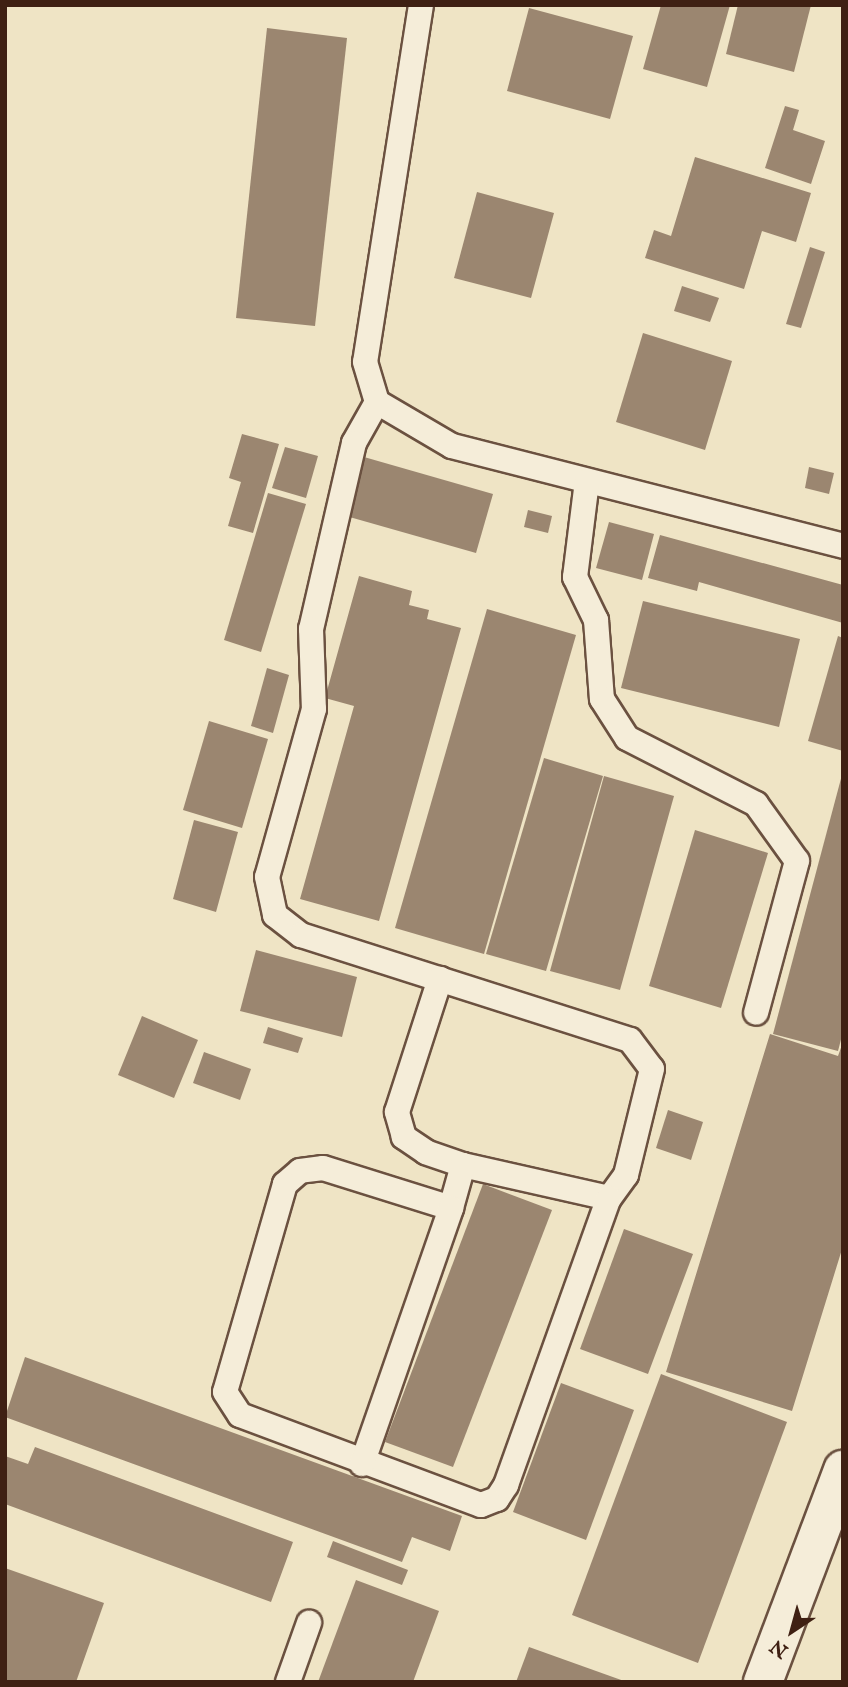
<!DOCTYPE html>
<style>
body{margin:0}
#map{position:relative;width:848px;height:1687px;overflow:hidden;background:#efe4c5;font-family:"IM FELL English",serif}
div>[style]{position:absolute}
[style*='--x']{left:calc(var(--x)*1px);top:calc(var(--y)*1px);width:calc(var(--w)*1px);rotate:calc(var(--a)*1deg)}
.building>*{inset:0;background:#9b8670}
.roads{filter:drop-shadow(2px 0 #6b5140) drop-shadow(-2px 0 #6b5140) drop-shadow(0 2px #6b5140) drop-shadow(0 -2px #6b5140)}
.service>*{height:24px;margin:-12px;padding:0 12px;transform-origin:12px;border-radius:12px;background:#f5edd9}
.secondary>*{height:38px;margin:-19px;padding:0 19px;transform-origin:19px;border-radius:19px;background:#f5edd9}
span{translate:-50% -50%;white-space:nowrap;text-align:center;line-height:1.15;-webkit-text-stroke:5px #f5edd9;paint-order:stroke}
.frame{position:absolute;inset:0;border:7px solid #3f2013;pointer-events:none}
.north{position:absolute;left:757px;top:1596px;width:70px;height:70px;-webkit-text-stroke:5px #f5edd9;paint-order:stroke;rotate:216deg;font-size:19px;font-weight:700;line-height:28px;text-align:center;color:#3f2013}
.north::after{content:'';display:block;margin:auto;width:24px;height:32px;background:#3f2013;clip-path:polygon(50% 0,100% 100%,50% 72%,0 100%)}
</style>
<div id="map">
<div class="building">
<div style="clip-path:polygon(661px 5px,730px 5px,707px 87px,643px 69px)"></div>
<div style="clip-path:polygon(738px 5px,811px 5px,794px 72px,726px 54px)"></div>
<div style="clip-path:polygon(529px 8px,633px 36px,610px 119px,507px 91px)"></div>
<div style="clip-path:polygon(267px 28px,347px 38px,315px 326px,236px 318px)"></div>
<div style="clip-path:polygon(785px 106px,799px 110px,793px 130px,825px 141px,811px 184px,765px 168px)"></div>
<div style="clip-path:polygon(695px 157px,811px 193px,796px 242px,762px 231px,744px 289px,645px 258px,654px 230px,671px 236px)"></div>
<div style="clip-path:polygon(477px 192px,554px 213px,531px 298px,454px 278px)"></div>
<div style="clip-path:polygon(810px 247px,825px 252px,801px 328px,786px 324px)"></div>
<div style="clip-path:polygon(682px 286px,719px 298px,710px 322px,674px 311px)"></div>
<div style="clip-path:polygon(643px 333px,732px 361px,705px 450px,616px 422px)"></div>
<div style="clip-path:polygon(242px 434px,279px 444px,253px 533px,228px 526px,241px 482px,229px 478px)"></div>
<div style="clip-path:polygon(285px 447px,318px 456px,306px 498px,272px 488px)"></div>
<div style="clip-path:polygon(364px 457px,493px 494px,476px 553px,346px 516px)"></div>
<div style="clip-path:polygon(809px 467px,834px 473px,829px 494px,805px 488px)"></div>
<div style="clip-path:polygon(268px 493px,306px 504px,261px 652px,224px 640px)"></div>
<div style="clip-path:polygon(528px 510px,552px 516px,548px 533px,524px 527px)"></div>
<div style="clip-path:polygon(609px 522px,654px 534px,642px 580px,596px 568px)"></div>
<div style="clip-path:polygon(660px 535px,843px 585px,843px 623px,699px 582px,697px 591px,648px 578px)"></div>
<div style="clip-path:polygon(359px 576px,412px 591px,409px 605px,429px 610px,427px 619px,461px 628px,379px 921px,300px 899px,354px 706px,325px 698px)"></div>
<div style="clip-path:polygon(643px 601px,800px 639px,779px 727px,621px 688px)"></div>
<div style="clip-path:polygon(487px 609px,576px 635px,484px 954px,395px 928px)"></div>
<div style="clip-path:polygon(838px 636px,843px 638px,843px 751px,808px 741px)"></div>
<div style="clip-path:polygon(267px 668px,289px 675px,273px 733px,251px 726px)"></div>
<div style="clip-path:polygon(209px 721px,268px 739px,242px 828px,183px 810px)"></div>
<div style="clip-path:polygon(544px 758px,603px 776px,546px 971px,486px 954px)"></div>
<div style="clip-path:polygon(843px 771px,843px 1032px,838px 1051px,773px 1034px)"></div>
<div style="clip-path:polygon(604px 776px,674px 796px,620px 990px,550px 971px)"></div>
<div style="clip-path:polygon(194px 820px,238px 832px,216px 912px,173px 899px)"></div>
<div style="clip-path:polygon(695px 830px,768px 853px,721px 1008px,649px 986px)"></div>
<div style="clip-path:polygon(256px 950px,357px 977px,342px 1037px,240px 1011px)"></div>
<div style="clip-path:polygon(142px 1016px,198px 1040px,174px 1098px,118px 1075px)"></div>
<div style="clip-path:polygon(268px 1027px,303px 1038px,298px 1053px,263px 1043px)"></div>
<div style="clip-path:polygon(770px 1034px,838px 1056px,843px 1042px,843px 1246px,792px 1411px,666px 1372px)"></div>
<div style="clip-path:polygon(204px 1052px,251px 1069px,240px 1100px,193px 1083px)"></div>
<div style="clip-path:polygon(668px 1110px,703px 1122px,691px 1160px,656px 1148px)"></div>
<div style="clip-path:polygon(483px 1184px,552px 1210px,453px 1467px,385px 1442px)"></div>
<div style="clip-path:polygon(624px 1229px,693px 1254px,648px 1374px,580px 1349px)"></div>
<div style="clip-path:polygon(25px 1357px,462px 1516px,450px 1551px,412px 1537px,402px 1562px,5px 1417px)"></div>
<div style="clip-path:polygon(661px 1374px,787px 1422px,698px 1663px,572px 1615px)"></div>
<div style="clip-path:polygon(561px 1383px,634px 1410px,586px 1540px,513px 1512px)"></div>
<div style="clip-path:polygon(35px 1447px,293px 1542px,271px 1602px,5px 1504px,5px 1456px,28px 1464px)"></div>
<div style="clip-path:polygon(333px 1541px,408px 1570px,402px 1585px,327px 1557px)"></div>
<div style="clip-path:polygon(5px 1568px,104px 1603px,76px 1682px,5px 1682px)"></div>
<div style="clip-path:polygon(356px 1580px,439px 1611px,413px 1682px,318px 1682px)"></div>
<div style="clip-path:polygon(529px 1647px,624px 1681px,624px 1682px,516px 1682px)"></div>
</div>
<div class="roads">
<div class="service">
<div style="--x:421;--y:5;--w:361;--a:98.9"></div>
<div style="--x:365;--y:362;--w:42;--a:73.3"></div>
<div style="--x:377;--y:402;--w:87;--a:30.4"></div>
<div style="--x:452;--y:446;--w:404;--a:14.3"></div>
<div style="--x:377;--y:402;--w:47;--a:119.3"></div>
<div style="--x:354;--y:443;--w:191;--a:103"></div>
<div style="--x:311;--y:629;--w:80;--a:87.9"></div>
<div style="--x:314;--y:709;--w:174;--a:105.6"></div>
<div style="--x:267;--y:877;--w:39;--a:78"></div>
<div style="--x:275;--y:915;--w:33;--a:38"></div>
<div style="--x:301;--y:935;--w:345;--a:17.7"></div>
<div style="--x:630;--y:1040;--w:36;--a:53"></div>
<div style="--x:652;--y:1069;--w:109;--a:103.8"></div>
<div style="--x:626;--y:1175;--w:29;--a:126"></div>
<div style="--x:609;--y:1198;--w:150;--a:-167.3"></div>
<div style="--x:463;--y:1165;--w:39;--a:-161"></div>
<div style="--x:426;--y:1152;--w:27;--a:-146"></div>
<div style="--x:404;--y:1137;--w:26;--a:-106"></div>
<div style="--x:397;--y:1112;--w:140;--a:-72.1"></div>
<div style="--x:587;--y:481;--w:97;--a:97.1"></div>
<div style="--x:575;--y:577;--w:48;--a:64"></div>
<div style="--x:596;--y:620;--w:79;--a:85.7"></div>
<div style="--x:602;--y:699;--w:46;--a:57.3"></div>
<div style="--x:627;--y:738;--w:145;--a:27.1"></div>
<div style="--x:756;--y:804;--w:70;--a:54.3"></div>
<div style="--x:797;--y:861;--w:157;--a:105.1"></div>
<div style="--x:463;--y:1165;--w:45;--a:105.6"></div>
<div style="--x:451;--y:1208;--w:134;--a:-162.6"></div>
<div style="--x:323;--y:1168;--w:23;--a:173"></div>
<div style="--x:300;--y:1171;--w:20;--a:139"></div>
<div style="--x:285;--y:1184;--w:216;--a:106.1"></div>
<div style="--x:225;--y:1392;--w:27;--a:57"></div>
<div style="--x:240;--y:1415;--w:257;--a:20.5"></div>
<div style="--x:481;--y:1505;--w:17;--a:-21"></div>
<div style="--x:497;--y:1499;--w:17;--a:-57"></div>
<div style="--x:506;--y:1485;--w:305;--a:-70.3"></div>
<div style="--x:362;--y:1464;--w:271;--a:-70.8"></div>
<div style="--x:288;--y:1682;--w:63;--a:-70.4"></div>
</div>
<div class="secondary">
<div style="--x:763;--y:1682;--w:227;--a:-69.3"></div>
</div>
</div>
<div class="frame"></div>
<div class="north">N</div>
</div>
